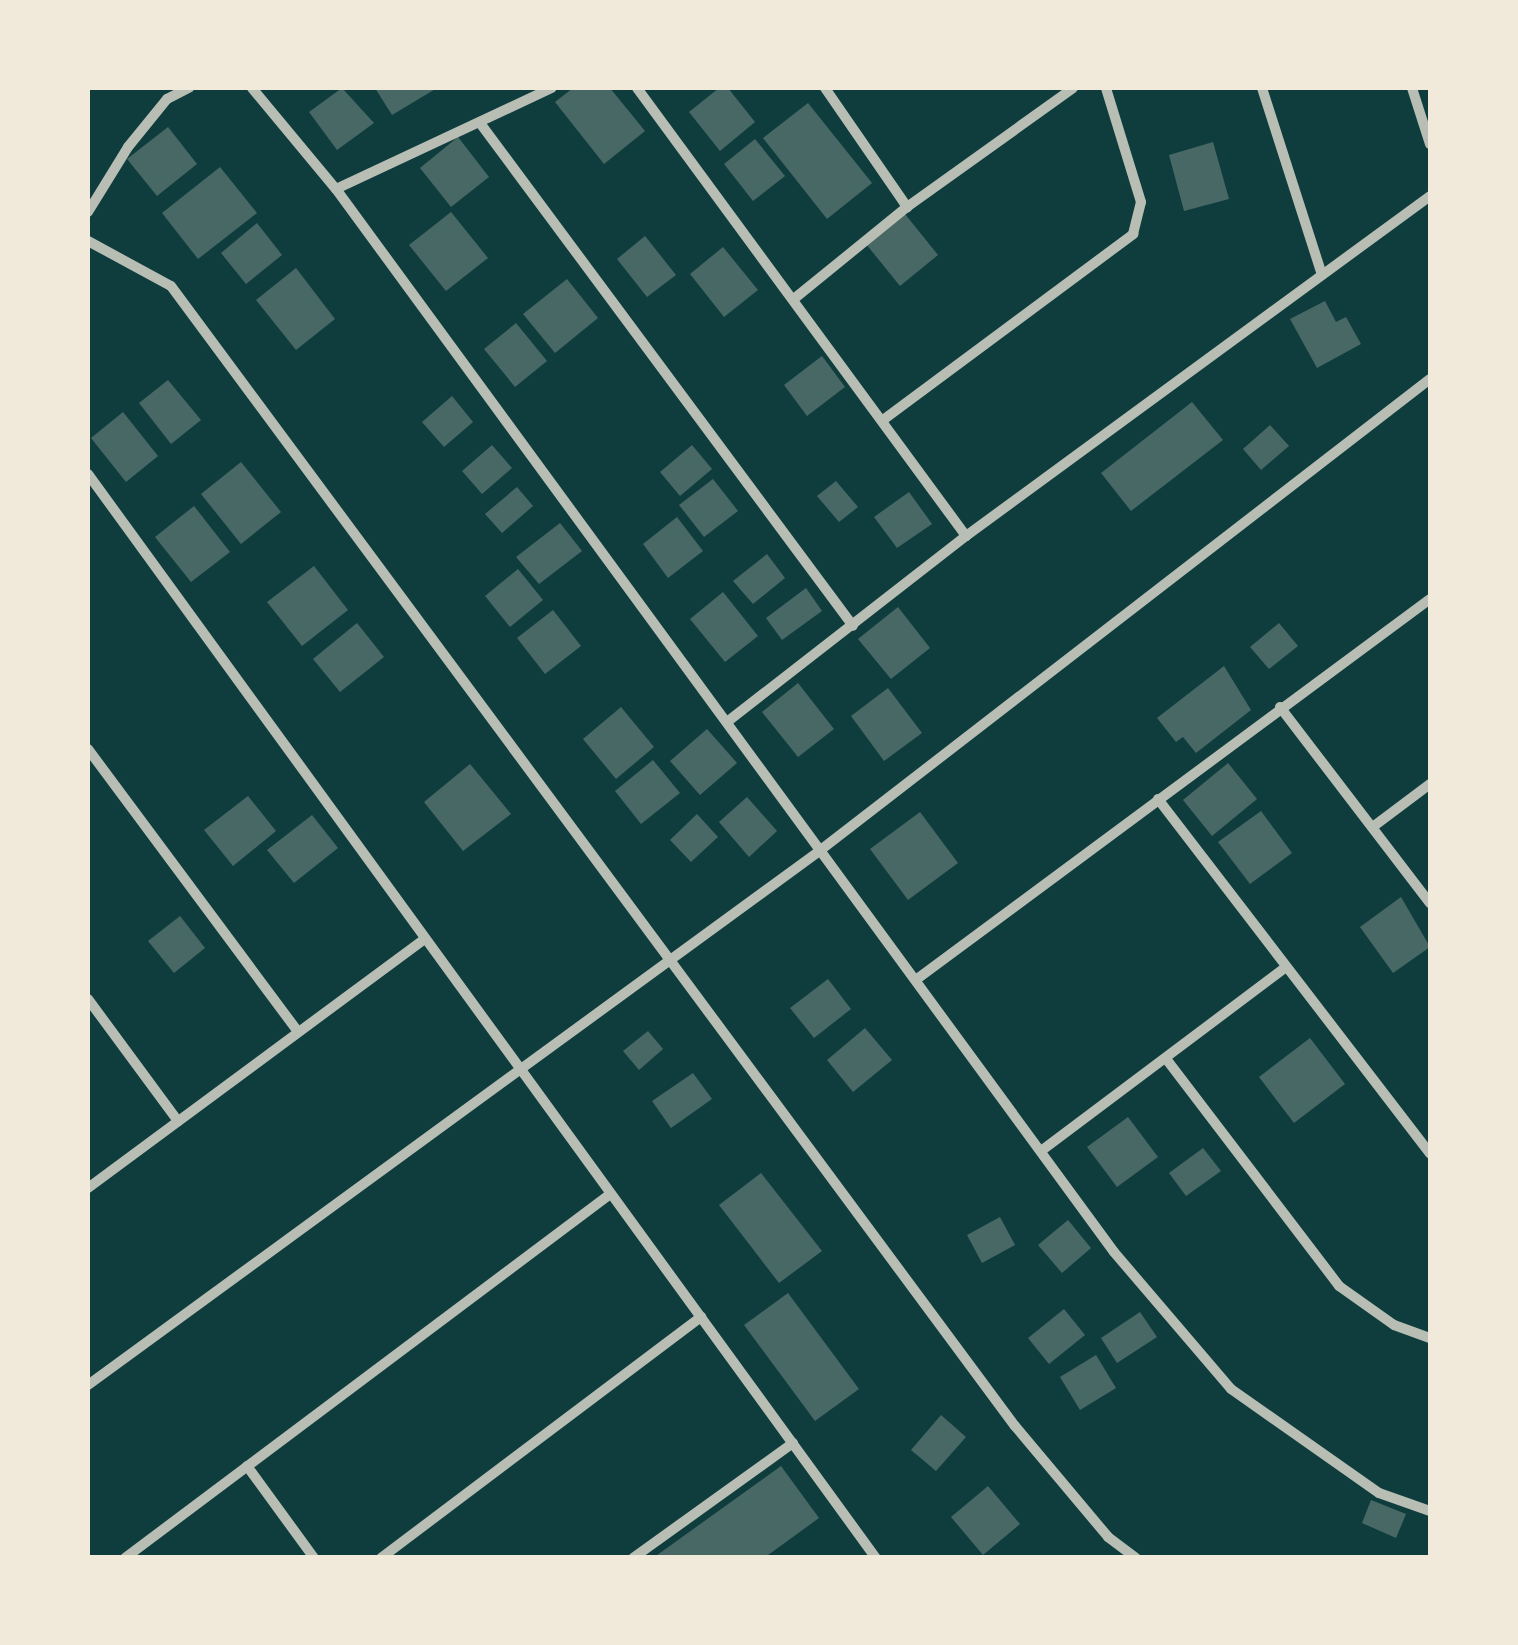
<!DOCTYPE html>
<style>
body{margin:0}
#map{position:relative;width:1518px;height:1645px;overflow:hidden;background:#0f3d3e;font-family:Literata,serif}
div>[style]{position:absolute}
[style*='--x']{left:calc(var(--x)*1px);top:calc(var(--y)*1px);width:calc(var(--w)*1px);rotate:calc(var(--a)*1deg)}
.building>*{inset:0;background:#486865}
.minor>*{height:10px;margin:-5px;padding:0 5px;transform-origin:5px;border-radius:5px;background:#b8beb3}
span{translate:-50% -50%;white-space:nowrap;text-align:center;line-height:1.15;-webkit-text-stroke:8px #f1e9da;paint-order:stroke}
.frame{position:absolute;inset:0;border:90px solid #f1e9da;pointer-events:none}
</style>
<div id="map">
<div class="building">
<div style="clip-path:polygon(342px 88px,374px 123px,337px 150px,309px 112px)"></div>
<div style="clip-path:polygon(375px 88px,437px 88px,392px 115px)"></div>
<div style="clip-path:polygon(573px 88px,610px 88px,645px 131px,604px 164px,555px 102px)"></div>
<div style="clip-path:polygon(719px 88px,728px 88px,755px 122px,720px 151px,689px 112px)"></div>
<div style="clip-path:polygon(808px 103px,872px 183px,827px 219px,763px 138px)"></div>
<div style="clip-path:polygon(168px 127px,197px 164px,157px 196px,127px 159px)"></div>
<div style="clip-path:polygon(458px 137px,489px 177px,451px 207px,420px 168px)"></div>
<div style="clip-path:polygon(755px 139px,785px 176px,753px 201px,724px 164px)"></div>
<div style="clip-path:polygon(1213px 142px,1229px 199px,1184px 211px,1169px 155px)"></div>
<div style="clip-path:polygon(220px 167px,257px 213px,198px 259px,162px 213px)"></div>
<div style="clip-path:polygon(451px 212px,488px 258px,446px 291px,409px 245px)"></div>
<div style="clip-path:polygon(905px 214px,938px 255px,900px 286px,866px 244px)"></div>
<div style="clip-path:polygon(257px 223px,282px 255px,246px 284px,221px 253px)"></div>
<div style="clip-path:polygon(645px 236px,676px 275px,647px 297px,617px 259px)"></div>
<div style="clip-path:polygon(723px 247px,758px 290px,724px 317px,690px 274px)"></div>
<div style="clip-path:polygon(296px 268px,335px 319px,296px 350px,256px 300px)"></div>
<div style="clip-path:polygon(567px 279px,598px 318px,555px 353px,523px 314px)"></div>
<div style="clip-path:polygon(1325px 301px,1336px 322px,1346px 317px,1361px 344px,1317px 368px,1290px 319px)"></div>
<div style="clip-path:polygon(516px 323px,547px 361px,515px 387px,484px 349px)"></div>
<div style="clip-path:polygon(822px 356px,845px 387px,807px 416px,784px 385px)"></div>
<div style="clip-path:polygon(168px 380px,201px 420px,171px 444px,139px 403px)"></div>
<div style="clip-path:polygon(452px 396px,473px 422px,444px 447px,422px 422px)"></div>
<div style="clip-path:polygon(1192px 402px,1223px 440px,1131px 511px,1101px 473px)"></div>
<div style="clip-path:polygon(123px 412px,158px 456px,126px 482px,91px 438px)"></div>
<div style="clip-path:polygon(1270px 425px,1289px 446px,1261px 470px,1243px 449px)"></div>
<div style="clip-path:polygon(492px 445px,512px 468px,482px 494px,462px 471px)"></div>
<div style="clip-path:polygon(692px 445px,712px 469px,680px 496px,660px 472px)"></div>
<div style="clip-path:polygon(241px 462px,281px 512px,241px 544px,201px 494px)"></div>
<div style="clip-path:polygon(713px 479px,738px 511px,704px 537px,679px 505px)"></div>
<div style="clip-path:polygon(836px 481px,858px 507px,839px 522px,817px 496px)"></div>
<div style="clip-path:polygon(517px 487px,533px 506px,502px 533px,485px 514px)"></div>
<div style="clip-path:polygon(909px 492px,932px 524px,897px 548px,874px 517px)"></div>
<div style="clip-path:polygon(194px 506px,230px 552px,191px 582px,155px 537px)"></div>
<div style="clip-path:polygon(677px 517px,703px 551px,668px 578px,643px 544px)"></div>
<div style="clip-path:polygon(560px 523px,582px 551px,539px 584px,516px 557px)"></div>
<div style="clip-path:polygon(767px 554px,785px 578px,753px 604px,733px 581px)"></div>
<div style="clip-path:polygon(314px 566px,348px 610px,302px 646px,267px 602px)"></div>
<div style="clip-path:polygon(518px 569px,543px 600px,510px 627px,485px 596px)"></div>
<div style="clip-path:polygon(806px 588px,822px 611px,782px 640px,766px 618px)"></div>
<div style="clip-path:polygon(723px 592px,758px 636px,725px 662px,690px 619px)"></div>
<div style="clip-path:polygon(898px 607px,930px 648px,891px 679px,858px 639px)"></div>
<div style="clip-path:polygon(553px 610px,581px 646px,545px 674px,517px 638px)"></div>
<div style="clip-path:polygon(357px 623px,384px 657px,340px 692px,313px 659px)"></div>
<div style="clip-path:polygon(1279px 623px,1298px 646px,1269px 669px,1250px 647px)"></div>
<div style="clip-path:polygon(1224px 666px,1251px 710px,1196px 753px,1183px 737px,1176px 742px,1157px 718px)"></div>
<div style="clip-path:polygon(798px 683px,834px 729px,798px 757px,762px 712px)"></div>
<div style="clip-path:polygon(888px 688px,922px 733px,884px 761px,851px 716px)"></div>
<div style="clip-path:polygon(621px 707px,654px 747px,616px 779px,583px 739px)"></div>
<div style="clip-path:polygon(707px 729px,737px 763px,700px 795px,670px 761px)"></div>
<div style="clip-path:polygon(653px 760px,680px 793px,641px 824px,615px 791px)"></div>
<div style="clip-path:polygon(1228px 763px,1257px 799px,1212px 836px,1183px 800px)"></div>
<div style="clip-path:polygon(470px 764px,511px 814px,463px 851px,424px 802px)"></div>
<div style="clip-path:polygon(248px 796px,276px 831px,233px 866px,204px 830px)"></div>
<div style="clip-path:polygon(747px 797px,777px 831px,749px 857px,719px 822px)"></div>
<div style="clip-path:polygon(1261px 811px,1292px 853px,1250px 884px,1218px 842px)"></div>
<div style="clip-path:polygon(920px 812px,958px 863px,908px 900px,870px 849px)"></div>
<div style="clip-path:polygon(697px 814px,718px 837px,691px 862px,670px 840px)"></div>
<div style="clip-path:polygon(312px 815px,338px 848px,294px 883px,267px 850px)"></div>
<div style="clip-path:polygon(1401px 897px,1430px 947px,1393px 973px,1360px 927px)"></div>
<div style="clip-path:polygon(180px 916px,205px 948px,174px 973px,148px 941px)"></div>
<div style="clip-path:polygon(828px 979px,851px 1009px,814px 1038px,790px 1008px)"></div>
<div style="clip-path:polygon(865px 1028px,892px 1060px,853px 1092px,827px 1060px)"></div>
<div style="clip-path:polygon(648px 1031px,663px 1049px,639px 1070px,623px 1051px)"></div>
<div style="clip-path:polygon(1310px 1038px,1345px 1084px,1294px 1123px,1259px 1077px)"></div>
<div style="clip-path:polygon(693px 1073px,712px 1099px,671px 1128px,652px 1101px)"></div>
<div style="clip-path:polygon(1128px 1117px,1158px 1157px,1117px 1187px,1087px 1147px)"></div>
<div style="clip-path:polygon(1203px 1148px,1221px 1171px,1186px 1196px,1169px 1173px)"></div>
<div style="clip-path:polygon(761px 1173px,822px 1251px,779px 1283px,719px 1205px)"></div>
<div style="clip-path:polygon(1000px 1217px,1015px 1245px,982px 1263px,967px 1235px)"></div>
<div style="clip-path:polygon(1068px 1220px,1091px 1248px,1062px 1273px,1038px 1245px)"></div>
<div style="clip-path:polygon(788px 1293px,859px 1389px,815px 1421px,744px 1325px)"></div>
<div style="clip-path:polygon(1064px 1309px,1085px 1335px,1049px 1364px,1028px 1338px)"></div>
<div style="clip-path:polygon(1140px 1312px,1157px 1337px,1117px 1363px,1101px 1338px)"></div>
<div style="clip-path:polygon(1096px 1355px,1116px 1388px,1080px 1410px,1060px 1377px)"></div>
<div style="clip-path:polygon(941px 1415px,966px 1437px,936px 1471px,911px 1450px)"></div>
<div style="clip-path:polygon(781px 1466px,819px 1518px,764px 1558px,653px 1558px)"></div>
<div style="clip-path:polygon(988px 1486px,1020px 1524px,983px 1555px,951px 1517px)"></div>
<div style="clip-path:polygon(1371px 1500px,1406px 1514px,1396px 1538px,1362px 1523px)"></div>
</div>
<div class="minor">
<div style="--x:252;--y:88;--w:131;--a:50.3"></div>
<div style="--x:336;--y:189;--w:1317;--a:53.8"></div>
<div style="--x:1114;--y:1252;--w:180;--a:49.5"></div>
<div style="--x:1231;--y:1389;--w:181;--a:35.1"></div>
<div style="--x:1379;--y:1493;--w:54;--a:19.4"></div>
<div style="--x:637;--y:88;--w:556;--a:53.71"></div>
<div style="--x:825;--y:88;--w:145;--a:55.4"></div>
<div style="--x:1262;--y:88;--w:196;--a:72.2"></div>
<div style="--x:1412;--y:88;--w:59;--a:72.2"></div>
<div style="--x:480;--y:123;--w:626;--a:53.44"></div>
<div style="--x:336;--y:189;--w:238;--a:-25.1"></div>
<div style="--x:88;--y:212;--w:76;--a:-58.4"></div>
<div style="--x:128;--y:147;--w:62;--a:-50.9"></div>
<div style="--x:167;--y:99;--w:25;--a:-27"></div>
<div style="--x:88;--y:241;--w:94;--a:28.5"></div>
<div style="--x:171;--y:286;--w:1418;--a:53.49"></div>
<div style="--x:1015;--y:1426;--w:145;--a:50"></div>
<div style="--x:1108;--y:1537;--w:35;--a:37"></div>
<div style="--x:795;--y:298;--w:144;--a:-39.1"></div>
<div style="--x:907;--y:207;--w:204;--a:-35.6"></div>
<div style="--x:883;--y:420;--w:312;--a:-36.6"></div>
<div style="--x:1133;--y:234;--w:33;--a:-76"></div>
<div style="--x:1141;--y:202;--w:119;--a:-107.1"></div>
<div style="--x:88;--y:474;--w:1340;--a:53.99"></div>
<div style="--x:1280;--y:707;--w:247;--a:52.6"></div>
<div style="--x:727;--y:722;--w:303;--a:-37.9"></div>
<div style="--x:966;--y:536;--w:575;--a:-36.23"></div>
<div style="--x:88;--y:749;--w:352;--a:53.4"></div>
<div style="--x:1158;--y:799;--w:447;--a:52.5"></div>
<div style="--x:1374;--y:826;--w:70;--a:-36.9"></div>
<div style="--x:917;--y:979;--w:638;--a:-36.53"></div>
<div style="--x:88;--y:999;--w:152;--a:53.6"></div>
<div style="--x:1167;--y:1060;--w:284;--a:52.7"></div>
<div style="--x:1339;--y:1286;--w:67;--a:35.3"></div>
<div style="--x:1394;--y:1325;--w:38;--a:20"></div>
<div style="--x:1041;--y:1151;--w:306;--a:-36.9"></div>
<div style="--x:88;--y:1188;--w:415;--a:-36.5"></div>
<div style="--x:88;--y:1385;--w:904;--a:-36.13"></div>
<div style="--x:818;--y:852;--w:773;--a:-37.7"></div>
<div style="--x:247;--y:1466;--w:114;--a:53.9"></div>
<div style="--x:125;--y:1558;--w:605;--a:-36.87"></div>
<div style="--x:381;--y:1558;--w:401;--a:-37"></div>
<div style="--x:633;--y:1558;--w:197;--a:-35.7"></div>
</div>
<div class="frame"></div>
</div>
